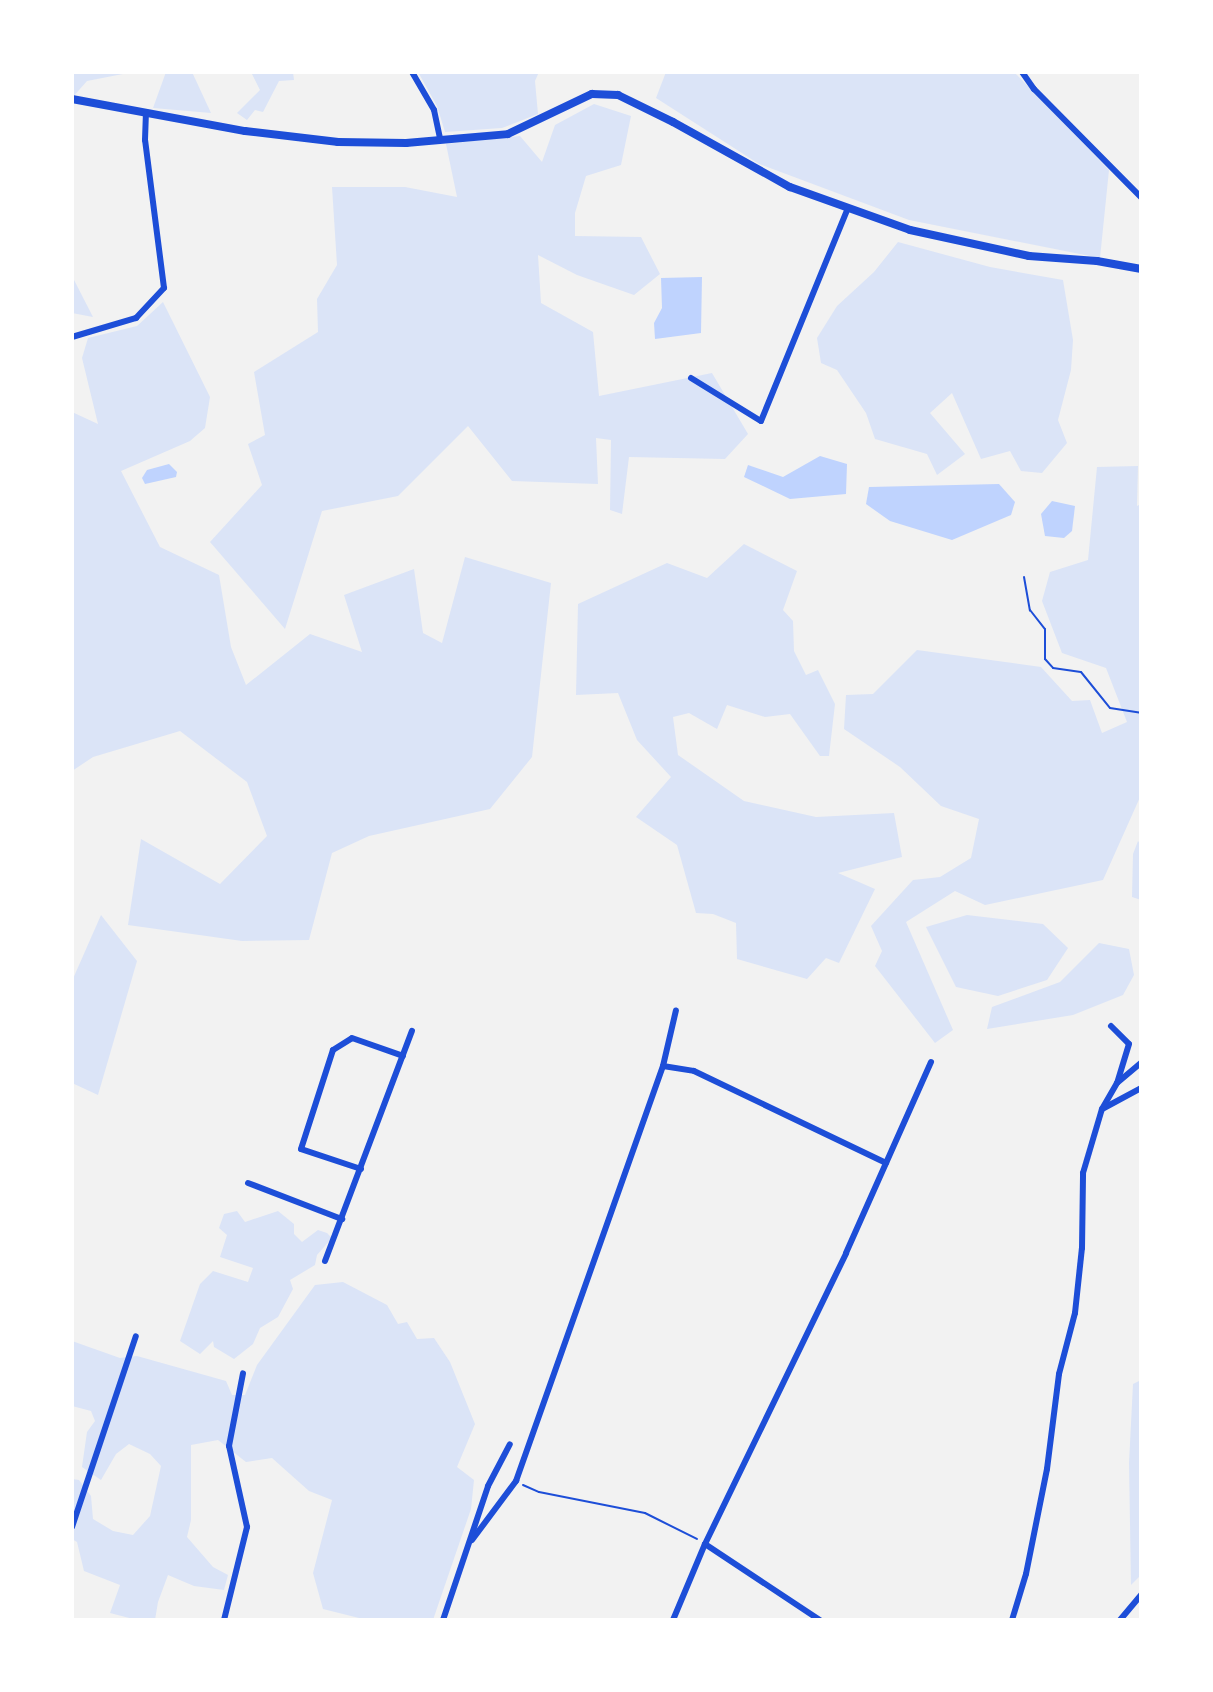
<!DOCTYPE html>
<style>
body{margin:0}
#map{position:relative;width:1213px;height:1692px;overflow:hidden;background:#f2f2f2;font-family:"Open Sans",sans-serif}
div>[style]{position:absolute}
[style*='--x']{left:calc(var(--x)*1px);top:calc(var(--y)*1px);width:calc(var(--w)*1px);rotate:calc(var(--a)*1deg)}
.green>*{inset:0;background:#dbe4f7}
.water>*{inset:0;background:#bfd3fe}
.path>*{height:2px;margin:-1px;padding:0 1px;transform-origin:1px;border-radius:1px;background:#1d4ed8}
.minor>*{height:6px;margin:-3px;padding:0 3px;transform-origin:3px;border-radius:3px;background:#1d4ed8}
.tertiary>*{height:8px;margin:-4px;padding:0 4px;transform-origin:4px;border-radius:4px;background:#1d4ed8}
span{translate:-50% -50%;white-space:nowrap;text-align:center;line-height:1.15;-webkit-text-stroke:6px #fff;paint-order:stroke}
.frame{position:absolute;inset:0;border:74px solid #fff;pointer-events:none}
</style>
<div id="map">
<div class="green">
<div style="clip-path:polygon(72px 72px,133px 72px,87px 81px,72px 98px)"></div>
<div style="clip-path:polygon(166px 72px,192px 72px,211px 113px,153px 108px)"></div>
<div style="clip-path:polygon(251px 72px,293px 72px,294px 80px,279px 81px,263px 112px,255px 110px,247px 120px,237px 113px,260px 90px)"></div>
<div style="clip-path:polygon(418px 72px,539px 72px,535px 81px,538px 114px,502px 128px,445px 132px,437px 106px)"></div>
<div style="clip-path:polygon(666px 72px,1014px 72px,1109px 170px,1100px 258px,909px 220px,759px 164px,656px 98px)"></div>
<div style="clip-path:polygon(594px 104px,631px 116px,621px 165px,586px 176px,575px 213px,575px 236px,641px 237px,660px 274px,634px 295px,577px 275px,538px 255px,541px 303px,593px 332px,599px 396px,712px 373px,748px 434px,725px 459px,629px 457px,622px 514px,610px 510px,611px 440px,596px 438px,598px 484px,512px 481px,468px 426px,398px 496px,322px 511px,285px 629px,210px 542px,262px 485px,248px 444px,265px 435px,254px 372px,318px 332px,317px 299px,337px 265px,332px 187px,405px 187px,457px 197px,446px 144px,520px 136px,542px 162px,555px 125px)"></div>
<div style="clip-path:polygon(898px 242px,990px 267px,1063px 280px,1073px 340px,1071px 370px,1058px 420px,1067px 443px,1042px 473px,1021px 471px,1010px 451px,981px 459px,952px 393px,930px 413px,965px 454px,937px 475px,927px 454px,875px 439px,866px 413px,837px 370px,821px 363px,817px 338px,837px 306px,874px 272px)"></div>
<div style="clip-path:polygon(72px 276px,93px 317px,72px 313px)"></div>
<div style="clip-path:polygon(163px 302px,210px 397px,205px 428px,190px 441px,121px 471px,160px 547px,219px 575px,231px 647px,246px 685px,310px 634px,362px 652px,344px 595px,414px 569px,423px 633px,442px 643px,465px 557px,551px 583px,532px 757px,490px 809px,369px 836px,332px 853px,309px 940px,242px 941px,128px 925px,141px 839px,220px 884px,267px 836px,247px 782px,180px 731px,93px 757px,72px 771px,72px 412px,98px 424px,82px 358px,88px 338px,137px 326px)"></div>
<div style="clip-path:polygon(1138px 466px,1137px 506px,1141px 504px,1141px 795px,1103px 880px,985px 905px,955px 891px,906px 922px,953px 1030px,935px 1043px,875px 966px,882px 951px,871px 926px,913px 880px,940px 877px,971px 858px,979px 819px,941px 806px,900px 767px,844px 729px,846px 695px,873px 694px,917px 650px,1041px 667px,1072px 701px,1090px 700px,1102px 733px,1127px 722px,1106px 668px,1062px 653px,1042px 601px,1050px 572px,1088px 560px,1097px 467px)"></div>
<div style="clip-path:polygon(744px 544px,797px 571px,783px 610px,793px 621px,794px 651px,806px 675px,818px 670px,835px 704px,829px 756px,820px 756px,790px 714px,765px 717px,727px 705px,717px 729px,689px 713px,673px 717px,678px 755px,744px 801px,816px 817px,894px 813px,902px 857px,838px 873px,875px 889px,839px 963px,826px 958px,807px 979px,737px 959px,736px 923px,713px 914px,696px 913px,677px 845px,636px 817px,671px 777px,637px 740px,618px 693px,576px 695px,578px 604px,667px 563px,707px 578px)"></div>
<div style="clip-path:polygon(1138px 841px,1141px 845px,1141px 900px,1132px 897px,1133px 854px)"></div>
<div style="clip-path:polygon(101px 915px,137px 961px,98px 1095px,72px 1083px,72px 981px)"></div>
<div style="clip-path:polygon(967px 915px,1043px 924px,1068px 948px,1047px 980px,998px 996px,956px 987px,926px 927px)"></div>
<div style="clip-path:polygon(1099px 943px,1129px 949px,1134px 975px,1123px 995px,1073px 1015px,987px 1029px,992px 1007px,1060px 982px)"></div>
<div style="clip-path:polygon(237px 1211px,245px 1222px,278px 1211px,294px 1224px,294px 1234px,302px 1242px,318px 1230px,327px 1233px,332px 1238px,317px 1255px,315px 1265px,290px 1280px,293px 1289px,278px 1317px,260px 1328px,253px 1344px,234px 1359px,214px 1347px,213px 1341px,200px 1354px,180px 1341px,200px 1284px,213px 1271px,248px 1282px,253px 1268px,220px 1257px,227px 1235px,219px 1228px,224px 1214px)"></div>
<div style="clip-path:polygon(343px 1282px,387px 1305px,398px 1324px,407px 1322px,417px 1339px,434px 1338px,450px 1362px,475px 1424px,457px 1467px,474px 1480px,471px 1509px,433px 1620px,367px 1620px,323px 1609px,313px 1573px,332px 1500px,309px 1491px,272px 1458px,246px 1462px,218px 1440px,191px 1445px,191px 1520px,187px 1537px,213px 1567px,228px 1575px,224px 1590px,194px 1586px,168px 1575px,158px 1602px,155px 1620px,137px 1620px,110px 1613px,120px 1585px,84px 1571px,77px 1542px,72px 1539px,72px 1479px,79px 1480px,91px 1496px,93px 1519px,113px 1531px,133px 1535px,150px 1516px,161px 1466px,150px 1454px,129px 1444px,116px 1454px,101px 1480px,82px 1467px,87px 1432px,95px 1421px,91px 1411px,72px 1406px,72px 1341px,120px 1358px,137px 1356px,226px 1381px,232px 1395px,245px 1395px,257px 1365px,315px 1285px)"></div>
<div style="clip-path:polygon(1141px 1380px,1141px 1575px,1131px 1585px,1129px 1463px,1133px 1384px)"></div>
</div>
<div class="water">
<div style="clip-path:polygon(702px 277px,701px 333px,655px 339px,654px 323px,662px 308px,661px 278px)"></div>
<div style="clip-path:polygon(820px 456px,847px 464px,846px 494px,790px 499px,744px 477px,748px 465px,783px 477px)"></div>
<div style="clip-path:polygon(169px 464px,177px 472px,176px 477px,145px 484px,142px 478px,147px 470px)"></div>
<div style="clip-path:polygon(999px 484px,1015px 502px,1011px 515px,952px 540px,890px 521px,866px 504px,869px 487px)"></div>
<div style="clip-path:polygon(1052px 501px,1075px 506px,1072px 531px,1064px 538px,1045px 536px,1041px 514px)"></div>
</div>
<div class="path">
<div style="--x:1024;--y:577;--w:34;--a:80"></div>
<div style="--x:1030;--y:610;--w:24;--a:52"></div>
<div style="--x:1045;--y:629;--w:30;--a:90"></div>
<div style="--x:1045;--y:659;--w:12;--a:48"></div>
<div style="--x:1053;--y:668;--w:28;--a:8"></div>
<div style="--x:1081;--y:672;--w:46;--a:51.1"></div>
<div style="--x:1110;--y:708;--w:31;--a:9"></div>
<div style="--x:523;--y:1485;--w:17;--a:24"></div>
<div style="--x:539;--y:1492;--w:108;--a:11.2"></div>
<div style="--x:645;--y:1513;--w:58;--a:26.6"></div>
</div>
<div class="minor">
<div style="--x:412;--y:72;--w:44;--a:59.9"></div>
<div style="--x:434;--y:110;--w:30;--a:78"></div>
<div style="--x:1022;--y:72;--w:21;--a:55"></div>
<div style="--x:1034;--y:89;--w:152;--a:45.3"></div>
<div style="--x:72;--y:337;--w:67;--a:-16.5"></div>
<div style="--x:136;--y:318;--w:41;--a:-47"></div>
<div style="--x:164;--y:288;--w:149;--a:-97.3"></div>
<div style="--x:145;--y:140;--w:28;--a:-88"></div>
<div style="--x:691;--y:378;--w:82;--a:31.6"></div>
<div style="--x:761;--y:421;--w:230;--a:-67.8"></div>
<div style="--x:1111;--y:1026;--w:25;--a:45"></div>
<div style="--x:1129;--y:1044;--w:39;--a:107"></div>
<div style="--x:663;--y:1066;--w:31;--a:9"></div>
<div style="--x:694;--y:1071;--w:213;--a:25.6"></div>
<div style="--x:1104;--y:1108;--w:42;--a:-28.4"></div>
<div style="--x:361;--y:1169;--w:63;--a:-161.6"></div>
<div style="--x:301;--y:1149;--w:104;--a:-72.1"></div>
<div style="--x:333;--y:1050;--w:22;--a:-32"></div>
<div style="--x:352;--y:1038;--w:54;--a:19.4"></div>
<div style="--x:248;--y:1183;--w:101;--a:21"></div>
<div style="--x:325;--y:1261;--w:246;--a:-69.3"></div>
<div style="--x:72;--y:1527;--w:201;--a:-71.5"></div>
<div style="--x:472;--y:1540;--w:74;--a:-53.3"></div>
<div style="--x:516;--y:1481;--w:440;--a:-70.5"></div>
<div style="--x:663;--y:1066;--w:57;--a:-76.9"></div>
<div style="--x:705;--y:1544;--w:138;--a:33.5"></div>
<div style="--x:224;--y:1620;--w:96;--a:-76.1"></div>
<div style="--x:247;--y:1527;--w:83;--a:-102.5"></div>
<div style="--x:229;--y:1446;--w:74;--a:-79.1"></div>
<div style="--x:443;--y:1620;--w:141;--a:-71.4"></div>
<div style="--x:488;--y:1486;--w:47;--a:-62.4"></div>
<div style="--x:673;--y:1620;--w:82;--a:-67.2"></div>
<div style="--x:705;--y:1544;--w:323;--a:-64.1"></div>
<div style="--x:846;--y:1253;--w:209;--a:-66"></div>
<div style="--x:1012;--y:1620;--w:48;--a:-73.1"></div>
<div style="--x:1026;--y:1574;--w:107;--a:-78.7"></div>
<div style="--x:1047;--y:1469;--w:96;--a:-82.8"></div>
<div style="--x:1059;--y:1374;--w:63;--a:-75.3"></div>
<div style="--x:1075;--y:1313;--w:65;--a:-83.9"></div>
<div style="--x:1082;--y:1248;--w:75;--a:-89.2"></div>
<div style="--x:1083;--y:1173;--w:67;--a:-73.5"></div>
<div style="--x:1102;--y:1109;--w:30;--a:-60"></div>
<div style="--x:1117;--y:1083;--w:31;--a:-40"></div>
<div style="--x:1120;--y:1620;--w:33;--a:-50"></div>
</div>
<div class="tertiary">
<div style="--x:72;--y:99;--w:176;--a:10.5"></div>
<div style="--x:245;--y:131;--w:94;--a:6.7"></div>
<div style="--x:338;--y:142;--w:68;--a:0.8"></div>
<div style="--x:406;--y:143;--w:102;--a:-5"></div>
<div style="--x:508;--y:134;--w:93;--a:-25.5"></div>
<div style="--x:592;--y:94;--w:26;--a:2"></div>
<div style="--x:618;--y:95;--w:61;--a:26.1"></div>
<div style="--x:673;--y:122;--w:134;--a:29.1"></div>
<div style="--x:790;--y:187;--w:127;--a:19.7"></div>
<div style="--x:910;--y:230;--w:122;--a:12.3"></div>
<div style="--x:1029;--y:256;--w:68;--a:4.2"></div>
<div style="--x:1097;--y:261;--w:45;--a:10.3"></div>
</div>
<div class="frame"></div>
</div>
